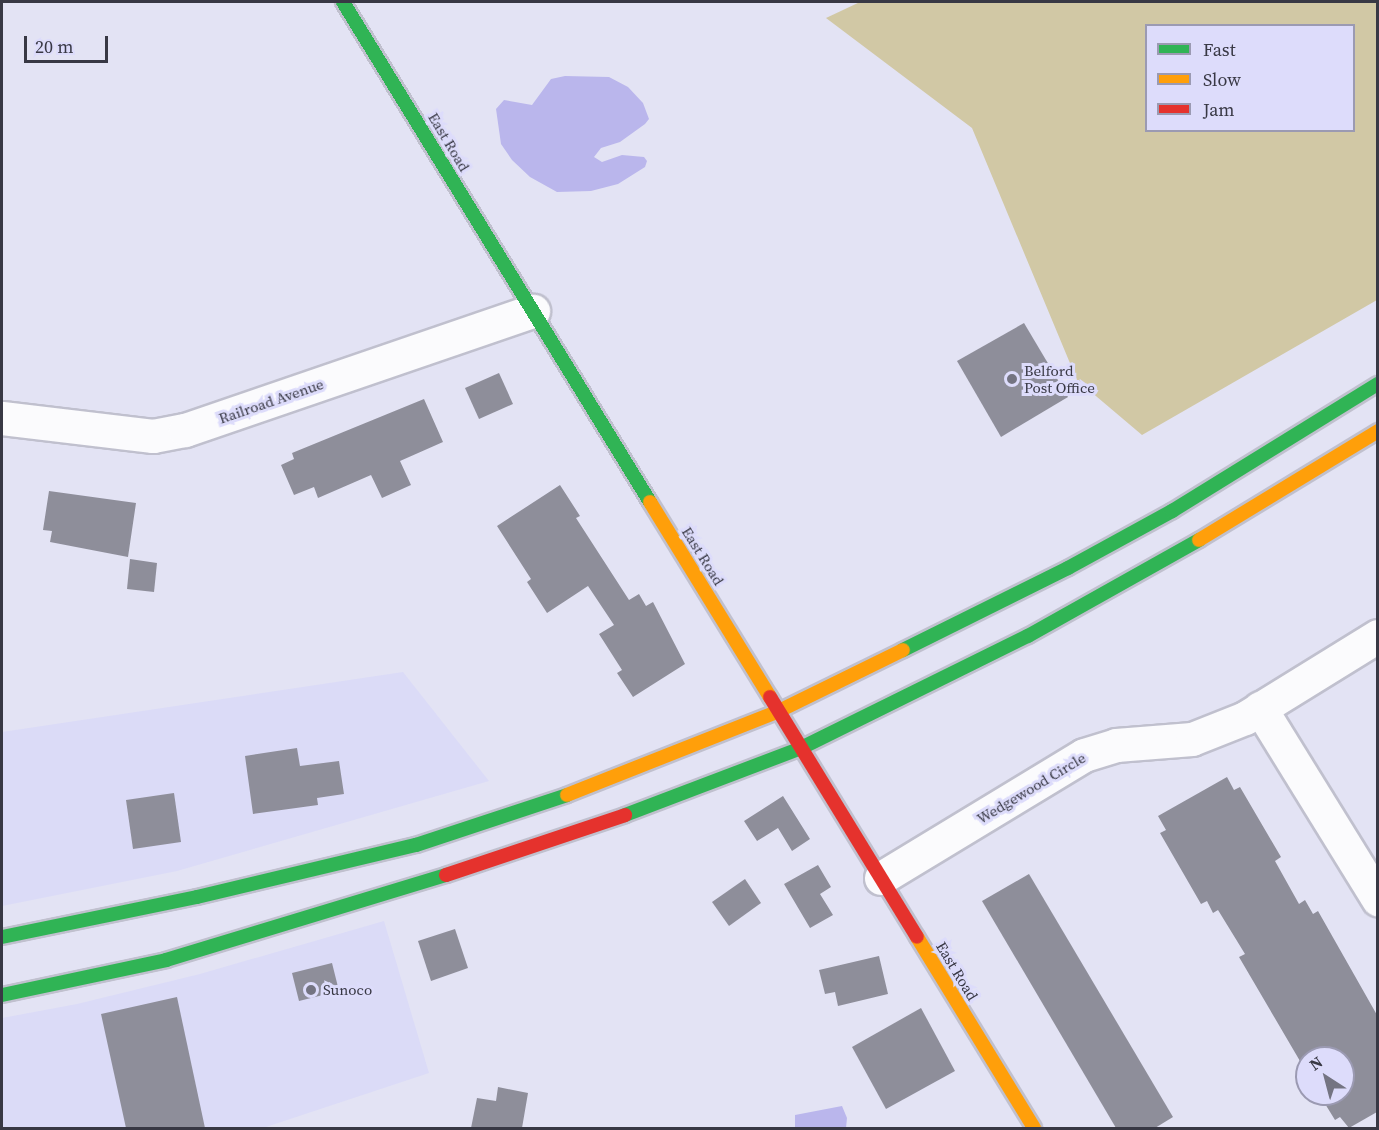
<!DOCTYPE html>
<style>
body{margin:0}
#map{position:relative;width:1379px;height:1130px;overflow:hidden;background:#e3e3f4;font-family:"Source Serif 4",serif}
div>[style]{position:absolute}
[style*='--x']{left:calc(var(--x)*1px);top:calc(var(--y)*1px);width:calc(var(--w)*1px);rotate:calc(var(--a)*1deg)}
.built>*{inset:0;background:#dbdbf7}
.forest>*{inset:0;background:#d1c8a5}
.water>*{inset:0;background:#bab6ec}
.building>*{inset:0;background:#8e8e9a}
.roads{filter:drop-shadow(2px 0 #c0c0ce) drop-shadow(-2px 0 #c0c0ce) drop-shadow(0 2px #c0c0ce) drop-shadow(0 -2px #c0c0ce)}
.street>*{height:33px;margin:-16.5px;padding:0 16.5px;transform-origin:16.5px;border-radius:16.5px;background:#fbfbfd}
.fast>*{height:14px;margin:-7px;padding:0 7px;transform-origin:7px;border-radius:7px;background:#30b455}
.slow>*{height:14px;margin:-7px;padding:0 7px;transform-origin:7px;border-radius:7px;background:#ff9f0a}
.jam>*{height:14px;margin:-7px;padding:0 7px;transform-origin:7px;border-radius:7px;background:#e5322d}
.dots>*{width:16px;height:16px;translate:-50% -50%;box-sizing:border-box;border:3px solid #dddcfb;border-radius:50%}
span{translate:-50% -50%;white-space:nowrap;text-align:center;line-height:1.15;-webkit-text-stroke:6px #dddcfb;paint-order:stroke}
.street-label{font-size:15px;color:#383844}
.poi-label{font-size:15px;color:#383844}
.left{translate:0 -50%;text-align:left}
.frame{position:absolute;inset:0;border:3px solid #383844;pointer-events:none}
.legend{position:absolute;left:1145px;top:24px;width:210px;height:108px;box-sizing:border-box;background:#dddcfb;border:2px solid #9b9ab2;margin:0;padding:8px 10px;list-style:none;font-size:18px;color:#383844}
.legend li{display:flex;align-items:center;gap:12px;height:30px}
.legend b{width:30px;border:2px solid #9b9ab2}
.north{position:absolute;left:1295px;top:1046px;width:60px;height:60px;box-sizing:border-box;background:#dddcfb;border:2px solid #9b9ab2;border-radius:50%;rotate:324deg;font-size:16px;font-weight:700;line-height:24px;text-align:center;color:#383844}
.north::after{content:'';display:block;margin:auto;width:21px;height:27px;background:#747482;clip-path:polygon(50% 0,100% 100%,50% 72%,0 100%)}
.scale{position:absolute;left:24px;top:36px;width:84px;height:27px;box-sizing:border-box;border:3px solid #383844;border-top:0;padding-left:8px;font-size:18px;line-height:21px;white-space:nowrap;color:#383844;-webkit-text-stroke:4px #dddcfb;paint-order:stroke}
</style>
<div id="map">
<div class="built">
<div style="clip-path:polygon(403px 672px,489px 781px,177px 871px,2px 906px,2px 732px)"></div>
<div style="clip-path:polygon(384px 921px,429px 1073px,263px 1128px,2px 1128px,2px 1018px,77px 1004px,200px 974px)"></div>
</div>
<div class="forest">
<div style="clip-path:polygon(evenodd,860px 2px,1377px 2px,1377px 300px,1142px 435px,1077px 380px,972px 128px,826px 18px,860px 2px,1146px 26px,1354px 26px,1354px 130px,1146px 130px,1146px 26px)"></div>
</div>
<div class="water">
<div style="clip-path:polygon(565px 76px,609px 77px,628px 87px,643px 103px,649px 119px,645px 124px,620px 142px,601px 148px,594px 157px,602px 162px,622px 155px,644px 157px,647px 161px,645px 167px,618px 184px,591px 191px,557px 192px,530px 177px,512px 160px,501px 144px,496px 109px,504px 100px,532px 105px,551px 79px)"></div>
<div style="clip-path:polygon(842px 1106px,847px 1118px,846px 1128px,795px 1128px,795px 1115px)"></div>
</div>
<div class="building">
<div style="clip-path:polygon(1024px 323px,1068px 397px,1001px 437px,957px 361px)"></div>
<div style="clip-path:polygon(499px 373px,513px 404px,479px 419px,465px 388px)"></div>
<div style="clip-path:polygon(424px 399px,443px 442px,400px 461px,411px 485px,382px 498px,371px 475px,318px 498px,314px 487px,294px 495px,281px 465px,294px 459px,292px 453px)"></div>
<div style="clip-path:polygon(560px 485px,580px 516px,576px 518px,629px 600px,639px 594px,646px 606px,653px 602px,685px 664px,633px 697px,617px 673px,622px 670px,599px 634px,614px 625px,588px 586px,547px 613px,527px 582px,531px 579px,497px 526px)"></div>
<div style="clip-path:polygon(49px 491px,136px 503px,128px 557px,50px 542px,52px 531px,43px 530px)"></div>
<div style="clip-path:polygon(130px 559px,157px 563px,154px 592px,127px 589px)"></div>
<div style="clip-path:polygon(297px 748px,300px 766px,339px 761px,344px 794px,317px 798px,318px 805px,253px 814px,245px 756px)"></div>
<div style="clip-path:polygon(1227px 777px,1234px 790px,1240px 787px,1281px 857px,1275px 861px,1299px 904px,1305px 900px,1313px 914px,1318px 911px,1377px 1015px,1377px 1112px,1349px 1128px,1340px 1117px,1335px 1120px,1319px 1094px,1343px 1094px,1343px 1058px,1307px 1058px,1307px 1073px,1239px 957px,1245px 954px,1218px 910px,1213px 913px,1207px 901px,1201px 904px,1160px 833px,1166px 830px,1158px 816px)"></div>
<div style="clip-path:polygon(174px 793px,181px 842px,133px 849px,126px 800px)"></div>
<div style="clip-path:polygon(783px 796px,810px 839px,792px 851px,778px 828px,757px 841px,744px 821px)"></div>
<div style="clip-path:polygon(818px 865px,831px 887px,820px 894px,833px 915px,810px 928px,784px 884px)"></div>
<div style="clip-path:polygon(1029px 874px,1173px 1117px,1155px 1128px,1116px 1128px,982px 901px)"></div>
<div style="clip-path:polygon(745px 879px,761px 903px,729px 926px,712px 902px)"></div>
<div style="clip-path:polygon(455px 929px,468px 968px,431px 981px,418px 941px)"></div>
<div style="clip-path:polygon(879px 956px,888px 994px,838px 1006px,835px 992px,825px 994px,819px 970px)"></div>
<div style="clip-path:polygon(332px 963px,339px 991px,299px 1001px,292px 973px)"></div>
<div style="clip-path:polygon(177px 997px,205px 1128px,126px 1128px,101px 1014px)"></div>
<div style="clip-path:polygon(921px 1008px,955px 1071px,886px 1109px,852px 1047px)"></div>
<div style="clip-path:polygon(498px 1087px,528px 1093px,522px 1128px,471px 1128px,477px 1098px,496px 1101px)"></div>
</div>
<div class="roads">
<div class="street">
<div style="--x:2;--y:418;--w:152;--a:6.8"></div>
<div style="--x:153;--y:436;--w:33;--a:-11"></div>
<div style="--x:185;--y:430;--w:368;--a:-18.9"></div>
<div style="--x:1260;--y:708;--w:225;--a:58.3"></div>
<div style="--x:881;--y:878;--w:237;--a:-31.2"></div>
<div style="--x:1084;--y:755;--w:34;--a:-17"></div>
<div style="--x:1116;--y:745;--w:76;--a:-4.5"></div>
<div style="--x:1192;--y:739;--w:57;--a:-21.6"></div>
<div style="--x:1245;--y:718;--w:156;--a:-31.7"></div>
</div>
<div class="fast">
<div style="--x:343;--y:2;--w:587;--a:58.45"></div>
<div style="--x:903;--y:650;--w:184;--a:-26.4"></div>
<div style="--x:1068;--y:568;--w:119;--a:-28.7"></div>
<div style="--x:1172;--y:511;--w:242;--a:-31.7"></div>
<div style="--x:625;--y:815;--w:188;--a:-20.8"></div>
<div style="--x:801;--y:748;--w:253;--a:-26.3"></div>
<div style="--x:1028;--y:636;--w:196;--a:-29.3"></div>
<div style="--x:2;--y:937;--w:199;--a:-11.6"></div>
<div style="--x:197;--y:897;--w:225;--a:-13.4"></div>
<div style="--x:416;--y:845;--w:159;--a:-18.3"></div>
<div style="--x:2;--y:995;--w:168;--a:-12"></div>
<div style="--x:166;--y:960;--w:293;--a:-16.9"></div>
</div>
<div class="slow">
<div style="--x:650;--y:502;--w:229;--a:58.4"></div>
<div style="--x:1199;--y:540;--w:210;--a:-31.3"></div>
<div style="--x:567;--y:795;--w:228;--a:-21.6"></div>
<div style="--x:779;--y:711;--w:138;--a:-26.2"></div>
<div style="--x:917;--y:937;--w:224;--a:58.5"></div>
</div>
<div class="jam">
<div style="--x:770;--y:697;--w:281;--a:58.5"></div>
<div style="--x:446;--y:875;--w:189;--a:-18.5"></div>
</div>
</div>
<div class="dots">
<div style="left:1012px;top:379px;background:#747482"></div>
<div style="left:311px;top:990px;background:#747482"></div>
</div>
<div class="street-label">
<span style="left:449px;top:142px;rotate:59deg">East Road</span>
<span style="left:271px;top:401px;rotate:-19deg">Railroad Avenue</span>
<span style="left:703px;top:556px;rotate:58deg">East Road</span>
<span style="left:1031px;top:788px;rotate:-31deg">Wedgewood Circle</span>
<span style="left:957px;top:971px;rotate:59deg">East Road</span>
</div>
<div class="poi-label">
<span class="left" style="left:1024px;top:379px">Belford<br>Post Office</span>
<span class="left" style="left:323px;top:990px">Sunoco</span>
</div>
<div class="frame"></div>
<ul class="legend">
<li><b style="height:8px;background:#30b455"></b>Fast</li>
<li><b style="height:8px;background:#ff9f0a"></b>Slow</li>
<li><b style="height:8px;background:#e5322d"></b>Jam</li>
</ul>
<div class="north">N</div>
<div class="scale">20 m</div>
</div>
